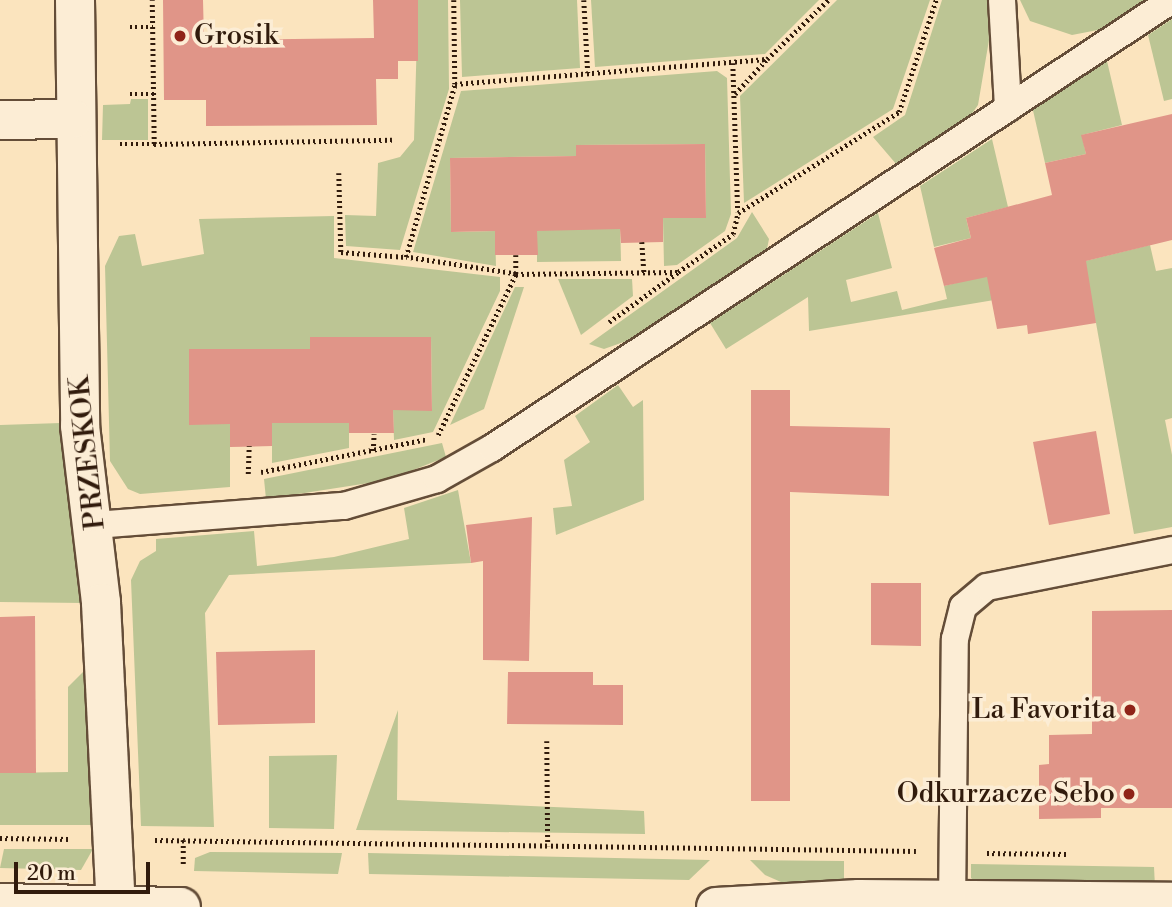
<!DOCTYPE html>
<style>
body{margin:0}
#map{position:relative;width:1172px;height:907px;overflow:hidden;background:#fbe4be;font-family:"Libre Bodoni",serif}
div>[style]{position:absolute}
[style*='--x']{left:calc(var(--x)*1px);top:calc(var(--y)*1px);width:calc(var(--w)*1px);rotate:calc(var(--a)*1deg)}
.green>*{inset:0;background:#bcc594}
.building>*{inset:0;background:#e09588}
.path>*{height:4.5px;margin-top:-2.25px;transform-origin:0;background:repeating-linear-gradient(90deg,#311b0c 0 2px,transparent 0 5.5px)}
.roads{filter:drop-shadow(2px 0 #644d38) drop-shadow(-2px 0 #644d38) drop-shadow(0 2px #644d38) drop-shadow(0 -2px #644d38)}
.lane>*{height:26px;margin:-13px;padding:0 13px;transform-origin:13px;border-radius:13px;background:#fcedd5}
.street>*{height:38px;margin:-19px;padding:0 19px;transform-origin:19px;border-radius:19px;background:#fcedd5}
.secondary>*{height:38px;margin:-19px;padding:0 19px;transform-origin:19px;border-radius:19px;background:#fcedd5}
.dots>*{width:19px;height:19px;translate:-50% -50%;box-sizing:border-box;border:4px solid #fcedd5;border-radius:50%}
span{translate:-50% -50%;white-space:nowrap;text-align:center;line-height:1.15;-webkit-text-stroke:7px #fcedd5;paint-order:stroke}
.poi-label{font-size:28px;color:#311b0c}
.left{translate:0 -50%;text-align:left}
.right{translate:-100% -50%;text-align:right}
.street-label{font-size:28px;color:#311b0c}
.scale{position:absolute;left:14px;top:862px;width:136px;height:32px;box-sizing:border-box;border:4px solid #311b0c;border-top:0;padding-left:9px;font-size:21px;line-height:24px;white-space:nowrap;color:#311b0c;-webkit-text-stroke:5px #fcedd5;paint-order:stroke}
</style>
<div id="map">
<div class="green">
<div style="clip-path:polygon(418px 0,448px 0,449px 89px,400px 250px,346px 246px,345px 215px,376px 216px,378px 163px,400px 157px,414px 140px)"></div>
<div style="clip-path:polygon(460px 0,577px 0,580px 68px,462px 77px)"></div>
<div style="clip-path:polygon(591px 0,819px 0,765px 54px,595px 67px)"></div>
<div style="clip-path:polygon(837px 0,930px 0,893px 109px,744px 203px,740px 96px)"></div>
<div style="clip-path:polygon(942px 0,988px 0,989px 40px,978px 105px,966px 122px,897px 165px,873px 137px,905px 115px)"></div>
<div style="clip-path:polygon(1020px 0,1147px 0,1108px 28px,1072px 35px,1030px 21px)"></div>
<div style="clip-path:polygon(1172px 19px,1172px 99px,1164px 101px,1148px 35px)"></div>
<div style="clip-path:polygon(1107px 61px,1122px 125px,1082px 135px,1086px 154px,1045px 163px,1032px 106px)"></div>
<div style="clip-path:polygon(717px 71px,727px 78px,731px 214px,725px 231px,677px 265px,664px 266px,663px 218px,706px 217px,705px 144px,577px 145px,576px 156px,450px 158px,451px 232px,495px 231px,496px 266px,413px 252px,461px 91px)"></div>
<div style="clip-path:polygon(131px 99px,148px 99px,148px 140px,102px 140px,103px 105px,130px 104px)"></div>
<div style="clip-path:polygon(992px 139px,1008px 207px,966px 218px,971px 238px,934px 247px,920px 186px)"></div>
<div style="clip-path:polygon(752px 212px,769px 239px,766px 254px,635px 338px,604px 349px,589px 344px,737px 238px)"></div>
<div style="clip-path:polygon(878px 213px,892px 268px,846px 280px,851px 302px,897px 291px,902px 310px,947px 299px,944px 286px,1023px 266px,1030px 294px,809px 331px,808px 297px,726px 349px,710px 323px)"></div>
<div style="clip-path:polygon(334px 216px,334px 258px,500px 277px,500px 291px,433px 432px,394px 440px,393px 410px,432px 410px,431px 337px,310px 337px,310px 349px,189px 349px,189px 424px,230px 424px,230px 487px,140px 494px,128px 489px,110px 461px,105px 266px,119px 236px,135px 234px,142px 266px,204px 254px,199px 219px)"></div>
<div style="clip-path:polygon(620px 218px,621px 261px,537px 262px,537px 231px)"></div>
<div style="clip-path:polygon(1150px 245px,1156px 271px,1172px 268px,1172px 418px,1165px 420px,1172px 455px,1172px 527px,1134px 534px,1096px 323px,1069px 265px)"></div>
<div style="clip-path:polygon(558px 279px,632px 279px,633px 296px,581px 335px)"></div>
<div style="clip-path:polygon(515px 287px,524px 287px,484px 409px,450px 425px)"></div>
<div style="clip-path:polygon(618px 385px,633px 407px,643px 400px,644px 500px,556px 535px,553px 508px,572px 506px,564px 460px,590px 442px,575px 416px)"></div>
<div style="clip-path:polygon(349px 411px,349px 448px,272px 463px,272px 423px,310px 423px)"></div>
<div style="clip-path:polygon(61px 423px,83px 603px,0 602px,0 425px)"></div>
<div style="clip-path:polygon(442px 443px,446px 457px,388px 480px,266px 499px,264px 479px)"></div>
<div style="clip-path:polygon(458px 490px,471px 563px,229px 575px,205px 613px,214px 827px,141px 826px,131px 580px,140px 561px,156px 551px,156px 539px,254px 531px,257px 566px,334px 557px,409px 539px,404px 508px)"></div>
<div style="clip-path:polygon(86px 669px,93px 825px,0 825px,0 773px,68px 772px,68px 687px)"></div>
<div style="clip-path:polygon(398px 710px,397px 800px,644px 811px,645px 834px,356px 830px)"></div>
<div style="clip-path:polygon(337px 755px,334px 829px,269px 828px,269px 756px)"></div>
<div style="clip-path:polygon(4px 849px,93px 849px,81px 870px,0 868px)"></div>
<div style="clip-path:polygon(210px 852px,342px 853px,338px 874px,194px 871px,195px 858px)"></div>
<div style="clip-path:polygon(368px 853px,710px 860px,689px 880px,369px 874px)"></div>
<div style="clip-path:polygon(750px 860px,844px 861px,844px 883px,781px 882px,765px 875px)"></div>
<div style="clip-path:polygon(971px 864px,1154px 867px,1155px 887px,980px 885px,971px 878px)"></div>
</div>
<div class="building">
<div style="clip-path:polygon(163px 0,203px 0,204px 40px,374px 38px,373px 0,418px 0,418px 61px,398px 61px,398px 79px,376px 79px,377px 125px,206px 126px,206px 100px,164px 100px)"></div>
<div style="clip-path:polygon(1172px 114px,1172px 240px,1086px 261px,1096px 323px,1028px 334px,1027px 325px,997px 329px,987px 277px,944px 286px,934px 248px,971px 238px,966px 218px,1052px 195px,1045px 163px,1086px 154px,1081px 135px)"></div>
<div style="clip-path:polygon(705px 144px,706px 218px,663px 218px,663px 242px,621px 243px,620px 229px,537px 231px,538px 255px,495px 255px,495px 231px,451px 232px,450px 158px,576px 156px,576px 145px)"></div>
<div style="clip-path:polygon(310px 337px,431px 337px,432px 411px,393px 410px,394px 433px,349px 433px,349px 423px,272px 423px,272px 446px,230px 447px,230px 424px,189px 425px,189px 349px,310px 349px)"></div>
<div style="clip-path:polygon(751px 390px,790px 390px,790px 426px,890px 428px,889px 496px,790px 492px,790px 801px,751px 801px)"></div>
<div style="clip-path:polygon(1096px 431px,1110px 514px,1049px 525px,1033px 442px)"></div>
<div style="clip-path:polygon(532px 517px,529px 661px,483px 660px,483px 561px,471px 563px,466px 525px)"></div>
<div style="clip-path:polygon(871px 583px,921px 583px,921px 646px,871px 645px)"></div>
<div style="clip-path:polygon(1172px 610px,1172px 808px,1101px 808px,1101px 818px,1039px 819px,1039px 765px,1049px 764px,1049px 735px,1092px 734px,1092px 611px)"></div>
<div style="clip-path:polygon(35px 616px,36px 773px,0 773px,0 617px)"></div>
<div style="clip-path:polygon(315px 650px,315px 723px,218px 725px,216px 652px)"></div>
<div style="clip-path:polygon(508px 672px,593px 672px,593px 685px,623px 685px,623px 725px,507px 724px)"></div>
</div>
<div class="path">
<div style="--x:454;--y:0;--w:84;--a:89.3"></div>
<div style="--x:584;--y:0;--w:73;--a:86.9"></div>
<div style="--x:130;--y:27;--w:23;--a:0"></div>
<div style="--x:733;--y:63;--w:149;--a:88.1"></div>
<div style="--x:130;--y:94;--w:24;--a:0"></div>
<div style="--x:735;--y:94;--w:46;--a:-47.6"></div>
<div style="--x:120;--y:144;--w:34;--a:0"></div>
<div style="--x:154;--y:144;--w:144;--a:-90.8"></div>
<div style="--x:154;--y:144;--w:238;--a:-1"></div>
<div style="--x:339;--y:173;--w:79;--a:88.5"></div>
<div style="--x:341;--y:252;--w:65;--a:4.4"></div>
<div style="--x:642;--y:242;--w:31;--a:86"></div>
<div style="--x:516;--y:255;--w:19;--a:90"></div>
<div style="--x:516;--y:274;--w:162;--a:-0.7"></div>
<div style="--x:678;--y:272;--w:67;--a:-34.6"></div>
<div style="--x:733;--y:234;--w:22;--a:-77"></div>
<div style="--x:738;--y:213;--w:190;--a:-32.1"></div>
<div style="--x:899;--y:112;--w:118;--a:-71.7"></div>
<div style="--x:609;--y:322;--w:85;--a:-35.9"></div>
<div style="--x:438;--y:435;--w:179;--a:-64.2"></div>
<div style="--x:516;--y:274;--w:111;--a:-171.2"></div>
<div style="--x:406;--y:257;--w:180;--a:-74.2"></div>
<div style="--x:455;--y:84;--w:313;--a:-4.6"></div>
<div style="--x:767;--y:59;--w:85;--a:-44"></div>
<div style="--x:373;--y:451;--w:17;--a:-87"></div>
<div style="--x:261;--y:472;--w:169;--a:-11.2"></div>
<div style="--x:248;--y:474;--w:28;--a:-88"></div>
<div style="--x:547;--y:741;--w:105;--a:89.5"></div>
<div style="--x:0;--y:838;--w:69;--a:0.8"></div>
<div style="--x:155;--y:840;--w:761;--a:0.83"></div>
<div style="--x:987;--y:853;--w:79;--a:0.7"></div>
<div style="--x:183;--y:864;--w:24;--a:-90"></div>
</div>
<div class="roads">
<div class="lane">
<div style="--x:1002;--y:0;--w:108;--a:86.8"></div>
<div style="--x:95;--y:525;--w:250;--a:-4.4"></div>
<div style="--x:344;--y:506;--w:97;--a:-16.2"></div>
<div style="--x:437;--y:479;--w:63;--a:-29.4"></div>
<div style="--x:492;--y:448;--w:814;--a:-33.38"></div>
<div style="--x:952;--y:907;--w:268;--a:-89.4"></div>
<div style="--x:955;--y:639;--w:33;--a:-76"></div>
<div style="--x:963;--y:607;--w:31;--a:-40"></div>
<div style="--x:987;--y:587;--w:189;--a:-11.3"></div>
</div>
<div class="street">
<div style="--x:75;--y:0;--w:426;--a:89.3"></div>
<div style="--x:80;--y:426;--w:178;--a:83.2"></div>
<div style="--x:101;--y:603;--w:302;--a:87.2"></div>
<div style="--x:0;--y:120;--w:73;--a:-0.8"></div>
</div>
<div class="secondary">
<div style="--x:0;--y:903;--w:181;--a:1.3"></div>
<div style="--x:716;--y:907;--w:143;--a:-3.2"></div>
<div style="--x:859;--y:899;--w:313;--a:0.5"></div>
</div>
</div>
<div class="dots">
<div style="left:180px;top:36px;background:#8f2418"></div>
<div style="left:1130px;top:710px;background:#8f2418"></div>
<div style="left:1129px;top:794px;background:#8f2418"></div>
</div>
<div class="poi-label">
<span class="left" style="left:194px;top:36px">Grosik</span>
<span class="right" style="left:1116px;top:710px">La Favorita</span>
<span class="right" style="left:1115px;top:794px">Odkurzacze Sebo</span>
</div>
<div class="street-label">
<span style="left:88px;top:453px;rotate:-96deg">PRZESKOK</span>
</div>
<div class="scale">20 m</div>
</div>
